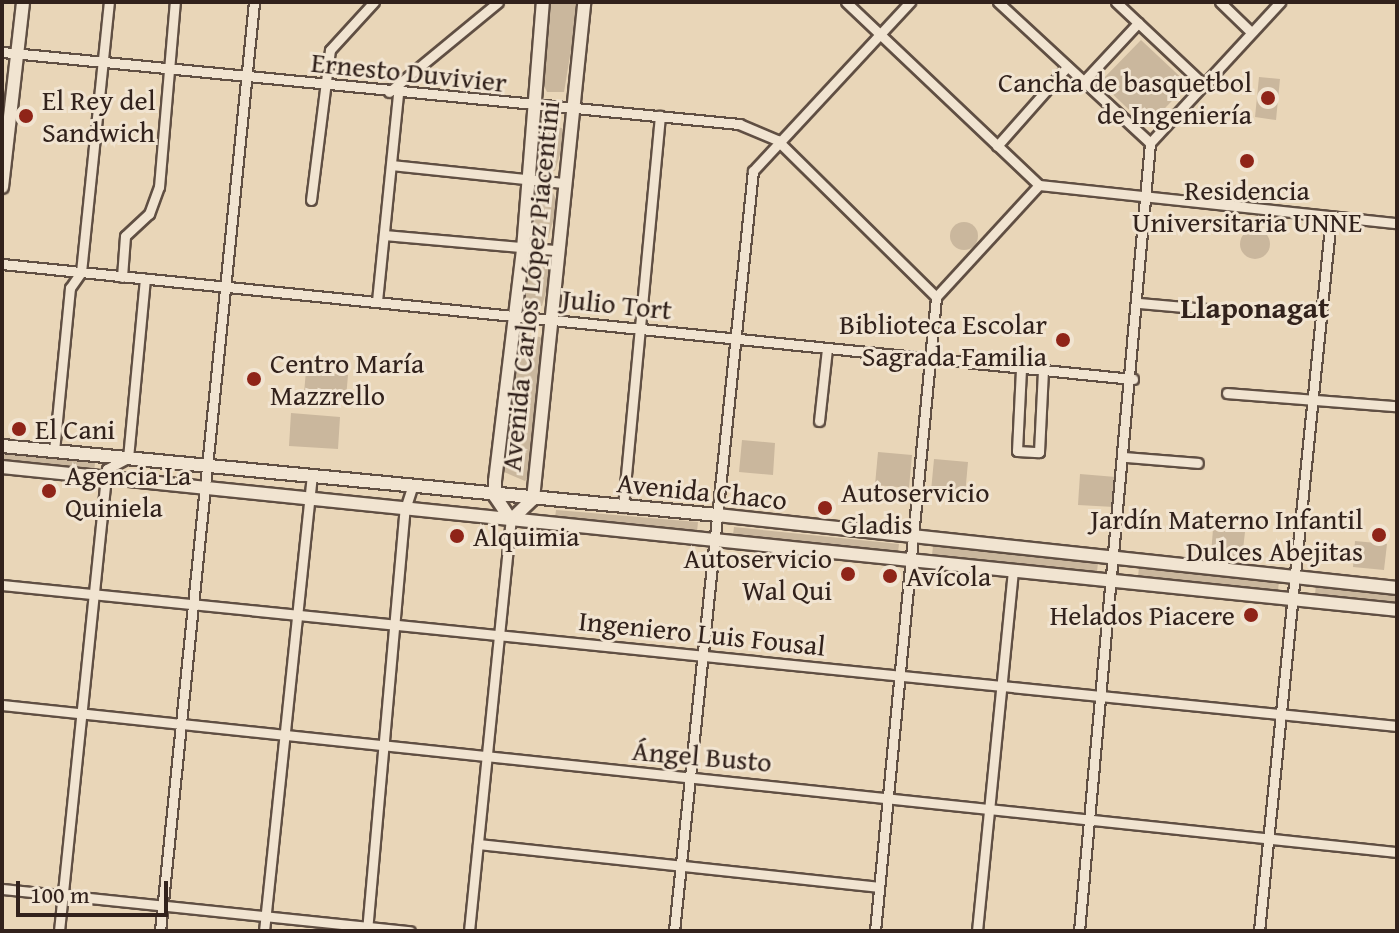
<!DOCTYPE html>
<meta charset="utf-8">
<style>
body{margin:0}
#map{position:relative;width:1399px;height:933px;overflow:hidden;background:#e9d6b8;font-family:"Gentium Book Plus",serif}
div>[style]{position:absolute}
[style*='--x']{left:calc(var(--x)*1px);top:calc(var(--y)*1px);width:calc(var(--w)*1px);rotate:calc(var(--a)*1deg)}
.green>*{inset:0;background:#cab79d}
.round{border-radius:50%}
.roads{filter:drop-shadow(2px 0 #604f43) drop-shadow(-2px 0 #604f43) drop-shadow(0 2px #604f43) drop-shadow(0 -2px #604f43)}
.minor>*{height:9px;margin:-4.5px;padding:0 4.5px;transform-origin:4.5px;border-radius:4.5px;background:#f1e4d1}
.secondary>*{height:12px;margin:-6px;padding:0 6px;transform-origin:6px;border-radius:6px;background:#f1e4d1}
.dots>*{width:22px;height:22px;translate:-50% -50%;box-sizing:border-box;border:4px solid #f1e4d1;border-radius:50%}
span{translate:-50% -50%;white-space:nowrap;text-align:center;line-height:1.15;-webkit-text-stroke:6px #f1e4d1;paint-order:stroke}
.street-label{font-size:28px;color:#32221c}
.poi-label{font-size:28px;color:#32221c}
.right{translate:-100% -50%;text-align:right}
.left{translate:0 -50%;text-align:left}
.neighbourhood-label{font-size:30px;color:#32221c;font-weight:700}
.frame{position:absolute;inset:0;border:4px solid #32221c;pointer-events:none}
.scale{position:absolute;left:16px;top:881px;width:152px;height:36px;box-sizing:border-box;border:4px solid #32221c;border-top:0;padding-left:10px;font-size:24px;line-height:28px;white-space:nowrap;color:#32221c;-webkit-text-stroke:6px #f1e4d1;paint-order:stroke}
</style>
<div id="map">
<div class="green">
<div style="clip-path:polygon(551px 2px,579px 2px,564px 92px,547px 92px,543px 84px)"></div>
<div style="clip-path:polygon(1141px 40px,1188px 84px,1147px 127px,1100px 82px)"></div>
<div style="clip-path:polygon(1259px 77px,1280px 79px,1276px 120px,1255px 117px)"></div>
<div style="clip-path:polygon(543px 125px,562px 128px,566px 134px,555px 171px,540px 168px,535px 162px)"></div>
<div style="clip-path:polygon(536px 193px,553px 193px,558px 203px,548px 239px,533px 237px,528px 230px)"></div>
<div class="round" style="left:950px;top:222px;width:28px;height:28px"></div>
<div class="round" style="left:1240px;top:229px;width:30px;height:30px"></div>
<div style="clip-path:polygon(529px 260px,546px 260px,552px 270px,542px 306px,526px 304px,521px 297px)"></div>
<div style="clip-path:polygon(522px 334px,540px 337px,544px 343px,530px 475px,525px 481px,504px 472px,517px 338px)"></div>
<div style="clip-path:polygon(306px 371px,348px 375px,346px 398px,304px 393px)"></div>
<div style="clip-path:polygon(291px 413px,340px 417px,338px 449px,289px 446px)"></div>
<div style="clip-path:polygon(742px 440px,775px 443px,773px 475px,739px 472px)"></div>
<div style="clip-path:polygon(878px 452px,912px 455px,909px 488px,875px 485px)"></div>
<div style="clip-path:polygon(2px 453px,95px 463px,94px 472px,2px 462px)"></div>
<div style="clip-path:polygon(934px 459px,968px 462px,965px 495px,931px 491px)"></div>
<div style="clip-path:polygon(1080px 474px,1116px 477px,1114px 507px,1078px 505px)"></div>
<div style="clip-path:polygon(556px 510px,698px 522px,697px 532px,555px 518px)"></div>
<div style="clip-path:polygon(734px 527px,899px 544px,898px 552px,733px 535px)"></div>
<div style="clip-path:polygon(1213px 529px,1245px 532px,1242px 558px,1211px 555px)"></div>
<div style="clip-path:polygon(1355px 541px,1387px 544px,1384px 570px,1353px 567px)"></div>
<div style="clip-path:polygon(933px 546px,1098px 563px,1097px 572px,932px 555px)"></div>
<div style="clip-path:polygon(1139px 567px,1279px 581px,1278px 591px,1138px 577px)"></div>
<div style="clip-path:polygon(1316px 585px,1397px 593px,1397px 602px,1315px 594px)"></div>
</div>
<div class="roads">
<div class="minor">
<div style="--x:846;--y:2;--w:266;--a:43.5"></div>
<div style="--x:998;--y:2;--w:207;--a:42.8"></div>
<div style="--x:1116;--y:2;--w:120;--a:43.3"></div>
<div style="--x:1220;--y:2;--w:42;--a:44"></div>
<div style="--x:2;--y:52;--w:741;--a:5.58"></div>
<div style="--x:739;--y:124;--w:41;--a:22.8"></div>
<div style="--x:777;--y:140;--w:223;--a:44.6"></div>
<div style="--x:1083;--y:82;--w:81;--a:-47"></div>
<div style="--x:389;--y:92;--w:141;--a:-39.5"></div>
<div style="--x:997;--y:146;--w:106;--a:-48.5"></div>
<div style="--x:391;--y:165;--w:173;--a:6"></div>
<div style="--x:1039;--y:185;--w:360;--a:6.1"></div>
<div style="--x:311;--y:200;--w:151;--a:-82.8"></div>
<div style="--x:330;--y:50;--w:65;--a:-47.5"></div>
<div style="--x:384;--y:235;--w:174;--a:5"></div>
<div style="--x:2;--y:264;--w:1137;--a:5.81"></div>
<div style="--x:122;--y:277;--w:41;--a:-85.8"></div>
<div style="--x:125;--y:236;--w:33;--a:-43"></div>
<div style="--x:149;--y:214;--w:29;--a:-70"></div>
<div style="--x:159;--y:187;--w:186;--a:-85.1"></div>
<div style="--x:377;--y:301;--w:209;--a:-84.2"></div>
<div style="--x:1138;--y:303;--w:92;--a:5"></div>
<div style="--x:1021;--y:369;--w:82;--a:92.8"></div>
<div style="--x:1017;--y:451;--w:22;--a:3"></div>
<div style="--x:1039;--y:452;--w:81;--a:-87.2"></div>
<div style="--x:1227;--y:393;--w:168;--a:4.5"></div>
<div style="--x:819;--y:421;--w:73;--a:-83.7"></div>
<div style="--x:54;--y:451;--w:164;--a:-84.4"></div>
<div style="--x:70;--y:288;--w:19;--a:-55"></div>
<div style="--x:81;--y:272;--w:271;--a:-84.1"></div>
<div style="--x:1125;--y:457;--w:73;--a:4.7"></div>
<div style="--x:623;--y:507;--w:393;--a:-84.6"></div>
<div style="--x:2;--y:585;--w:1402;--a:5.77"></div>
<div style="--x:2;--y:705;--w:1403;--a:6.02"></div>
<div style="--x:478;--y:844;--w:402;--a:6.1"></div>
<div style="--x:2;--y:889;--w:410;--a:5.9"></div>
<div style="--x:59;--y:931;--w:455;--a:-84.1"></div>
<div style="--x:106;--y:478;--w:9;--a:-84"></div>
<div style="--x:107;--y:469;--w:24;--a:-28"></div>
<div style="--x:128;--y:458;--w:180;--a:-84.6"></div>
<div style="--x:160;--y:931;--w:934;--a:-84.22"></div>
<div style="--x:264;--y:931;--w:456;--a:-84"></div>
<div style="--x:367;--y:931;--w:424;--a:-84.9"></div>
<div style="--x:405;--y:509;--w:23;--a:-72"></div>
<div style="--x:469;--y:931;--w:413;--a:-84.2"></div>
<div style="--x:674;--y:931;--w:764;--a:-84.07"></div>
<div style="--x:753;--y:171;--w:231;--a:-47.1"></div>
<div style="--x:875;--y:931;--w:637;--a:-84.5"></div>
<div style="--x:936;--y:297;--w:152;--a:-47.4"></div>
<div style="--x:977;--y:931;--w:362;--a:-84.3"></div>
<div style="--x:1079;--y:931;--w:791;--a:-84.85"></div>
<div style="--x:1150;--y:143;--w:192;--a:-47.3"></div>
<div style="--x:1259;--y:931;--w:718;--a:-84.24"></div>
</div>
<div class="secondary">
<div style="--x:2;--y:187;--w:186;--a:-83.5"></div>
<div style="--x:2;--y:446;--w:718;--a:5.51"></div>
<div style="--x:717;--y:515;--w:684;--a:6.13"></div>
<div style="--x:2;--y:467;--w:1402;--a:5.85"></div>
<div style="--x:511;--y:520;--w:30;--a:-44"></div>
<div style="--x:533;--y:499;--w:500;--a:-84.1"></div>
<div style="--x:511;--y:520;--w:29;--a:-124"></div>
<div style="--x:495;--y:496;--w:15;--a:-90"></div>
<div style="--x:495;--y:481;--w:234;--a:-83.1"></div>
<div style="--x:523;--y:249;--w:248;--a:-85.4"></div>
</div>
</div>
<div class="dots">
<div style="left:1268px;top:98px;background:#8f2418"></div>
<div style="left:26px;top:116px;background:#8f2418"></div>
<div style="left:1247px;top:161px;background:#8f2418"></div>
<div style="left:1063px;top:340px;background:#8f2418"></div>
<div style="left:254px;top:379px;background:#8f2418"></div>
<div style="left:19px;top:429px;background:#8f2418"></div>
<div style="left:49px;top:491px;background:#8f2418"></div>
<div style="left:825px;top:508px;background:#8f2418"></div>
<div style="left:1379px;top:535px;background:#8f2418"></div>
<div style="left:457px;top:536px;background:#8f2418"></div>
<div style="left:848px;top:574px;background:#8f2418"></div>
<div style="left:890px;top:576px;background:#8f2418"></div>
<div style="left:1251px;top:615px;background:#8f2418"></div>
</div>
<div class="street-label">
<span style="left:409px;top:72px;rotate:6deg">Ernesto Duvivier</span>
<span style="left:530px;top:286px;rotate:-84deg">Avenida Carlos López Piacentini</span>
<span style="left:617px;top:304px;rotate:6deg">Julio Tort</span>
<span style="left:702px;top:491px;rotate:6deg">Avenida Chaco</span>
<span style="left:702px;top:633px;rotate:6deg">Ingeniero Luis Fousal</span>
<span style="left:702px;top:756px;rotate:5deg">Ángel Busto</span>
</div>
<div class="poi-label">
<span class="right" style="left:1252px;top:98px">Cancha de basquetbol<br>de Ingeniería</span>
<span class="left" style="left:42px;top:116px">El Rey del<br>Sandwich</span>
<span style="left:1247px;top:206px">Residencia<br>Universitaria UNNE</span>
<span class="right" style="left:1047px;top:340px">Biblioteca Escolar<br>Sagrada Familia</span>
<span class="left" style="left:270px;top:379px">Centro María<br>Mazzrello</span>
<span class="left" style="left:35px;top:429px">El Cani</span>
<span class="left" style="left:65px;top:491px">Agencia La<br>Quiniela</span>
<span class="left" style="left:841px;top:508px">Autoservicio<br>Gladis</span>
<span class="right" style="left:1363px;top:535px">Jardín Materno Infantil<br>Dulces Abejitas</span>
<span class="left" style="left:473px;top:536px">Alquimia</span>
<span class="right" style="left:832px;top:574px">Autoservicio<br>Wal Qui</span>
<span class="left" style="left:906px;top:576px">Avícola</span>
<span class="right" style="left:1235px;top:615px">Helados Piacere</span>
</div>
<div class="neighbourhood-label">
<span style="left:1255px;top:307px">Llaponagat</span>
</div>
<div class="frame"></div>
<div class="scale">100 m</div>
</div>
